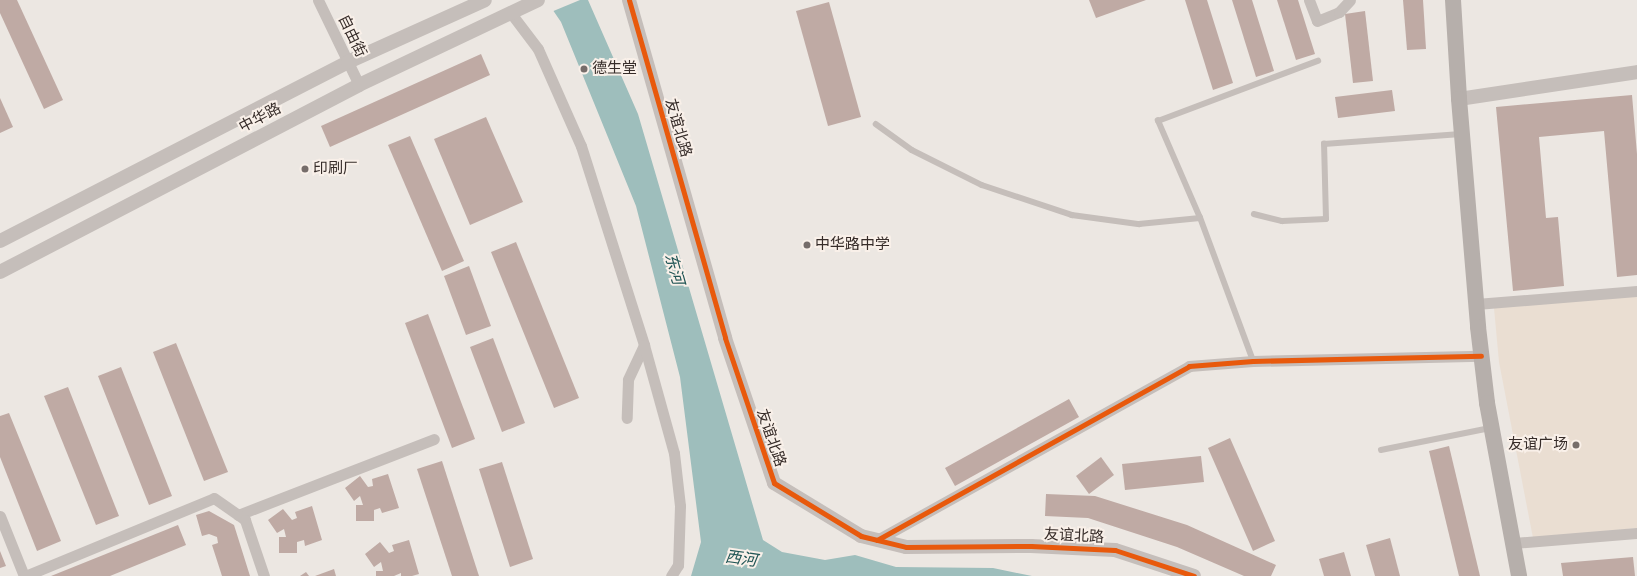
<!DOCTYPE html>
<meta charset="utf-8">
<style>
body{margin:0}
#map{position:relative;width:1637px;height:576px;overflow:hidden;background:#ece7e2;font-family:Jost,"Noto Sans SC",sans-serif}
div>[style]{position:absolute}
[style*='--x']{left:calc(var(--x)*1px);top:calc(var(--y)*1px);width:calc(var(--w)*1px);rotate:calc(var(--a)*1deg)}
.plaza>*{inset:0;background:#eaded2}
.water>*{inset:0;background:#9ebebc}
.pier>*{inset:0;background:#ece7e2}
.building>*{inset:0;background:#bfaaa4}
.service>*{height:5.5px;margin:-2.75px;padding:0 2.75px;transform-origin:2.75px;border-radius:2.75px;background:#c5beba}
.minor>*{height:11px;margin:-5.5px;padding:0 5.5px;transform-origin:5.5px;border-radius:5.5px;background:#c5beba}
.tertiary>*{height:14px;margin:-7px;padding:0 7px;transform-origin:7px;border-radius:7px;background:#c5beba}
.secondary>*{height:16px;margin:-8px;padding:0 8px;transform-origin:8px;border-radius:8px;background:#b6afab}
.cycleway>*{height:5px;margin:-2.5px;padding:0 2.5px;transform-origin:2.5px;border-radius:2.5px;background:#e8590c}
.dots>*{width:11px;height:11px;translate:-50% -50%;box-sizing:border-box;border:2px solid #f9f0e9;border-radius:50%}
span{translate:-50% -50%;white-space:nowrap;text-align:center;line-height:1.15;-webkit-text-stroke:4px #f9f0e9;paint-order:stroke}
.street-label{font-size:15px;color:#362c29}
.poi-label{font-size:15px;color:#362c29}
.left{translate:0 -50%;text-align:left}
.right{translate:-100% -50%;text-align:right}
.water-label{font-size:16px;color:#205555;font-style:italic}
</style>
<div id="map">
<div class="plaza">
<div style="clip-path:polygon(1637px 295px,1637px 528px,1533px 538px,1499px 362px,1494px 308px)"></div>
</div>
<div class="water">
<div style="clip-path:polygon(546px 0,588px 0,638px 114px,763px 540px,782px 552px,825px 560px,855px 555px,896px 567px,993px 568px,1032px 576px,691px 576px,701px 542px,680px 377px,636px 206px,561px 22px)"></div>
</div>
<div class="pier">
<div style="clip-path:polygon(544px 0,580px 0,551px 12px)"></div>
</div>
<div class="building">
<div style="clip-path:polygon(0 0,17px 0,63px 100px,44px 109px,0 13px)"></div>
<div style="clip-path:polygon(1089px 0,1146px 0,1096px 18px)"></div>
<div style="clip-path:polygon(1185px 0,1207px 0,1233px 83px,1213px 90px)"></div>
<div style="clip-path:polygon(1232px 0,1252px 0,1274px 71px,1256px 77px)"></div>
<div style="clip-path:polygon(1277px 0,1298px 0,1315px 54px,1296px 60px)"></div>
<div style="clip-path:polygon(1403px 0,1423px 0,1426px 49px,1407px 50px)"></div>
<div style="clip-path:polygon(829px 2px,861px 117px,828px 126px,796px 11px)"></div>
<div style="clip-path:polygon(1365px 11px,1373px 81px,1353px 83px,1345px 14px)"></div>
<div style="clip-path:polygon(481px 54px,490px 75px,330px 147px,321px 126px)"></div>
<div style="clip-path:polygon(1392px 90px,1395px 111px,1338px 118px,1335px 97px)"></div>
<div style="clip-path:polygon(1632px 95px,1637px 154px,1637px 275px,1617px 277px,1604px 131px,1539px 137px,1546px 218px,1558px 217px,1564px 286px,1513px 291px,1496px 107px)"></div>
<div style="clip-path:polygon(0 98px,13px 127px,0 133px)"></div>
<div style="clip-path:polygon(486px 117px,523px 202px,470px 225px,434px 139px)"></div>
<div style="clip-path:polygon(410px 136px,464px 261px,442px 271px,388px 145px)"></div>
<div style="clip-path:polygon(516px 242px,579px 398px,554px 408px,491px 252px)"></div>
<div style="clip-path:polygon(469px 266px,491px 326px,466px 335px,444px 276px)"></div>
<div style="clip-path:polygon(428px 314px,475px 439px,452px 448px,405px 323px)"></div>
<div style="clip-path:polygon(493px 338px,525px 423px,502px 432px,470px 347px)"></div>
<div style="clip-path:polygon(176px 343px,228px 472px,204px 481px,153px 352px)"></div>
<div style="clip-path:polygon(121px 367px,172px 496px,149px 505px,98px 376px)"></div>
<div style="clip-path:polygon(68px 387px,119px 516px,96px 525px,44px 396px)"></div>
<div style="clip-path:polygon(1069px 399px,1079px 417px,955px 486px,945px 468px)"></div>
<div style="clip-path:polygon(9px 413px,61px 541px,37px 551px,0 457px,0 416px)"></div>
<div style="clip-path:polygon(1230px 438px,1275px 541px,1253px 551px,1208px 448px)"></div>
<div style="clip-path:polygon(1449px 446px,1480px 576px,1459px 576px,1429px 451px)"></div>
<div style="clip-path:polygon(1201px 456px,1204px 482px,1125px 490px,1122px 464px)"></div>
<div style="clip-path:polygon(1101px 457px,1114px 475px,1089px 494px,1076px 476px)"></div>
<div style="clip-path:polygon(442px 461px,479px 576px,452px 576px,417px 469px)"></div>
<div style="clip-path:polygon(502px 462px,533px 559px,510px 567px,479px 469px)"></div>
<div style="clip-path:polygon(388px 474px,399px 508px,382px 513px,380px 508px,374px 510px,374px 521px,356px 521px,356px 505px,363px 505px,360px 496px,354px 501px,345px 488px,360px 476px,368px 487px,373px 486px,372px 479px)"></div>
<div style="clip-path:polygon(1046px 494px,1095px 496px,1187px 525px,1276px 565px,1271px 576px,1244px 576px,1177px 547px,1088px 518px,1045px 516px)"></div>
<div style="clip-path:polygon(312px 506px,322px 540px,305px 546px,304px 540px,297px 542px,297px 553px,279px 553px,279px 537px,286px 537px,284px 529px,277px 533px,268px 520px,283px 509px,292px 520px,297px 518px,295px 512px)"></div>
<div style="clip-path:polygon(209px 511px,234px 525px,250px 576px,222px 576px,212px 545px,218px 543px,217px 537px,209px 534px,202px 536px,196px 515px)"></div>
<div style="clip-path:polygon(178px 525px,186px 545px,110px 576px,51px 576px)"></div>
<div style="clip-path:polygon(1390px 538px,1400px 576px,1375px 576px,1366px 545px)"></div>
<div style="clip-path:polygon(409px 540px,419px 574px,412px 576px,401px 576px,401px 573px,394px 576px,376px 576px,376px 571px,383px 571px,381px 562px,374px 567px,365px 554px,380px 542px,389px 553px,394px 551px,392px 545px)"></div>
<div style="clip-path:polygon(0 551px,6px 566px,0 568px)"></div>
<div style="clip-path:polygon(1344px 552px,1351px 576px,1324px 576px,1319px 559px)"></div>
<div style="clip-path:polygon(1633px 557px,1635px 576px,1563px 576px,1561px 563px)"></div>
<div style="clip-path:polygon(334px 569px,336px 576px,315px 576px)"></div>
<div style="clip-path:polygon(306px 572px,309px 576px,300px 576px)"></div>
</div>
<div class="service">
<div style="--x:876;--y:124;--w:44;--a:35.8"></div>
<div style="--x:912;--y:150;--w:78;--a:26.6"></div>
<div style="--x:982;--y:185;--w:95;--a:18.4"></div>
<div style="--x:1072;--y:215;--w:68;--a:7.7"></div>
<div style="--x:1139;--y:224;--w:61;--a:-5.6"></div>
<div style="--x:1254;--y:214;--w:29;--a:14"></div>
<div style="--x:1282;--y:221;--w:44;--a:-2.6"></div>
<div style="--x:1326;--y:219;--w:75;--a:-91.5"></div>
<div style="--x:1324;--y:144;--w:137;--a:-4.2"></div>
<div style="--x:1253;--y:361;--w:153;--a:-110.3"></div>
<div style="--x:1200;--y:218;--w:106;--a:-113.4"></div>
<div style="--x:1158;--y:121;--w:171;--a:-20.6"></div>
<div style="--x:1381;--y:450;--w:111;--a:-11.4"></div>
</div>
<div class="minor">
<div style="--x:318;--y:0;--w:94;--a:64.2"></div>
<div style="--x:1309;--y:0;--w:22;--a:69"></div>
<div style="--x:1317;--y:21;--w:24;--a:-22"></div>
<div style="--x:1339;--y:12;--w:16;--a:-47"></div>
<div style="--x:510;--y:12;--w:46;--a:52.9"></div>
<div style="--x:538;--y:49;--w:106;--a:66.1"></div>
<div style="--x:581;--y:146;--w:209;--a:72.4"></div>
<div style="--x:644;--y:345;--w:38;--a:115"></div>
<div style="--x:628;--y:380;--w:38;--a:92"></div>
<div style="--x:1476;--y:304;--w:162;--a:-4.6"></div>
<div style="--x:644;--y:345;--w:112;--a:74.5"></div>
<div style="--x:674;--y:453;--w:53;--a:83.5"></div>
<div style="--x:680;--y:506;--w:59;--a:91.9"></div>
<div style="--x:678;--y:565;--w:13;--a:122"></div>
<div style="--x:238;--y:515;--w:210;--a:-21.2"></div>
<div style="--x:0;--y:516;--w:65;--a:68.2"></div>
<div style="--x:877;--y:540;--w:357;--a:-29.1"></div>
<div style="--x:1189;--y:366;--w:64;--a:-4.5"></div>
<div style="--x:1253;--y:361;--w:228;--a:-1.3"></div>
<div style="--x:1513;--y:543;--w:124;--a:-4.6"></div>
<div style="--x:25;--y:576;--w:204;--a:-22.4"></div>
<div style="--x:214;--y:498;--w:38;--a:35"></div>
<div style="--x:245;--y:520;--w:59;--a:71.3"></div>
</div>
<div class="tertiary">
<div style="--x:629;--y:0;--w:351;--a:74.1"></div>
<div style="--x:725;--y:338;--w:153;--a:71.3"></div>
<div style="--x:774;--y:483;--w:102;--a:31.3"></div>
<div style="--x:861;--y:536;--w:46;--a:13.7"></div>
<div style="--x:906;--y:547;--w:125;--a:-0.5"></div>
<div style="--x:1031;--y:546;--w:84;--a:2.7"></div>
<div style="--x:1115;--y:550;--w:83;--a:18.2"></div>
<div style="--x:1459;--y:99;--w:180;--a:-8.6"></div>
<div style="--x:0;--y:241;--w:391;--a:-27.2"></div>
<div style="--x:348;--y:62;--w:150;--a:-24.3"></div>
<div style="--x:0;--y:272;--w:405;--a:-27.5"></div>
<div style="--x:359;--y:85;--w:198;--a:-25.4"></div>
</div>
<div class="secondary">
<div style="--x:1453;--y:0;--w:99;--a:86.5"></div>
<div style="--x:1459;--y:99;--w:229;--a:85.2"></div>
<div style="--x:1478;--y:327;--w:77;--a:83.2"></div>
<div style="--x:1487;--y:403;--w:176;--a:79.5"></div>
</div>
<div class="cycleway">
<div style="--x:629;--y:0;--w:351;--a:74.1"></div>
<div style="--x:725;--y:338;--w:153;--a:71.3"></div>
<div style="--x:774;--y:483;--w:102;--a:31.3"></div>
<div style="--x:861;--y:536;--w:46;--a:13.7"></div>
<div style="--x:906;--y:547;--w:125;--a:-0.5"></div>
<div style="--x:1031;--y:546;--w:84;--a:2.7"></div>
<div style="--x:1115;--y:550;--w:83;--a:18.2"></div>
<div style="--x:877;--y:540;--w:357;--a:-29.1"></div>
<div style="--x:1189;--y:366;--w:64;--a:-4.5"></div>
<div style="--x:1253;--y:361;--w:228;--a:-1.3"></div>
</div>
<div class="dots">
<div style="left:584px;top:69px;background:#766d6a"></div>
<div style="left:305px;top:169px;background:#766d6a"></div>
<div style="left:807px;top:245px;background:#766d6a"></div>
<div style="left:1576px;top:445px;background:#766d6a"></div>
</div>
<div class="street-label">
<span style="left:352px;top:36px;rotate:64deg">自由街</span>
<span style="left:260px;top:118px;rotate:-28deg">中华路</span>
<span style="left:678px;top:128px;rotate:74deg">友谊北路</span>
<span style="left:771px;top:438px;rotate:71deg">友谊北路</span>
<span style="left:1074px;top:536px;rotate:3deg">友谊北路</span>
</div>
<div class="poi-label">
<span class="left" style="left:592px;top:69px">德生堂</span>
<span class="left" style="left:313px;top:169px">印刷厂</span>
<span class="left" style="left:815px;top:245px">中华路中学</span>
<span class="right" style="left:1568px;top:445px">友谊广场</span>
</div>
<div class="water-label">
<span style="left:674px;top:269px;rotate:74deg">东河</span>
<span style="left:741px;top:559px;rotate:8deg">西河</span>
</div>
</div>
